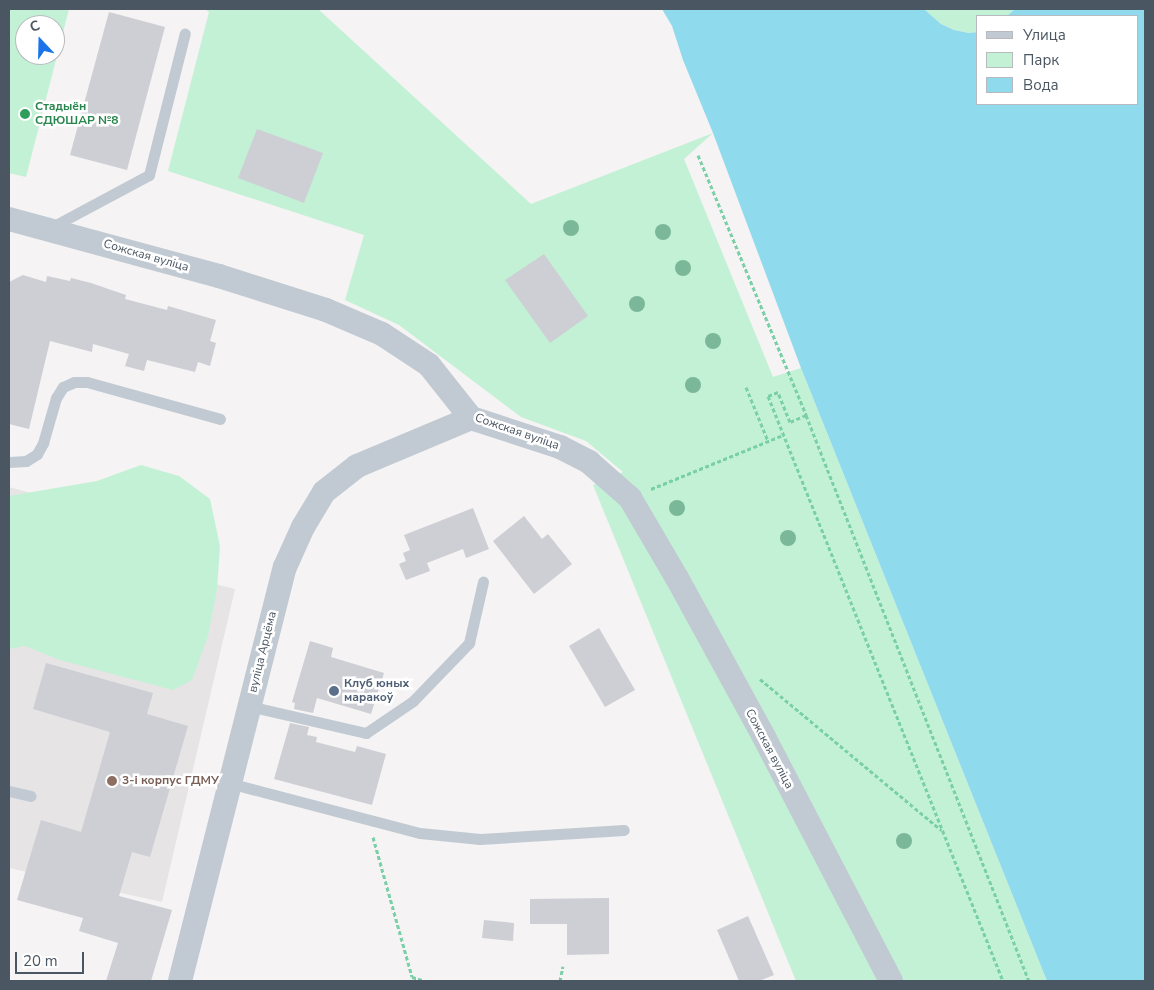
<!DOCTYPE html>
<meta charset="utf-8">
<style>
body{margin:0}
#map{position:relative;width:1154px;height:990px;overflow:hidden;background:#f5f3f3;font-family:"Nunito Sans",sans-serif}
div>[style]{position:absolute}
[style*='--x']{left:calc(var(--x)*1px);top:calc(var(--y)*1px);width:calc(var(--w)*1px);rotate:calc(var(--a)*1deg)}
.education>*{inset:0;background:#e6e4e5}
.green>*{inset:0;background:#c3f1d5}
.water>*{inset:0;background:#90daee}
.building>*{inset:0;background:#cdcfd5}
.path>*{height:3px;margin-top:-1.5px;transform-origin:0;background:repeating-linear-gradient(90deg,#7ad0a6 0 4px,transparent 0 6.5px)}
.lane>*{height:11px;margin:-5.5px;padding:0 5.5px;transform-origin:5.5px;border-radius:5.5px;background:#c1cad2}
.street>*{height:24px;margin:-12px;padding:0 12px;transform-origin:12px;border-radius:12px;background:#c1cad2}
.trees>*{width:16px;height:16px;margin:-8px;border-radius:50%;background:#7bb799}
.dots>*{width:14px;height:14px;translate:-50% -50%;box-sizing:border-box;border:2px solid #fff;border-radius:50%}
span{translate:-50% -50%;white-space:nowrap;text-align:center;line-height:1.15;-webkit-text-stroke:5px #fff;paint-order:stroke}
.leisure-label{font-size:12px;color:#27864d;font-weight:700}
.left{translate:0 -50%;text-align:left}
.street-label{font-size:12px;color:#4a5661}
.service-label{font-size:12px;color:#4e5e75;font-weight:700}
.education-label{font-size:12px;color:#785e54;font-weight:700}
.frame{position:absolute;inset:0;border:10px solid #4a5661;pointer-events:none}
.legend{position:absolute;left:976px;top:15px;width:162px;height:90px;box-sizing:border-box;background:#fff;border:1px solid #b7bbc0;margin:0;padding:6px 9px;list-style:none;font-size:15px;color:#4a5661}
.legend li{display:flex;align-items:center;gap:10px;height:25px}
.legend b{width:25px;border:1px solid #b7bbc0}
.north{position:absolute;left:15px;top:15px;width:50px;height:50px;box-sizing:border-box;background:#fff;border:1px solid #b7bbc0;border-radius:50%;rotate:339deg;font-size:14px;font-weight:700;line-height:20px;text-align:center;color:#4a5661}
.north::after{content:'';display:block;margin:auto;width:18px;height:22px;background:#1a73e8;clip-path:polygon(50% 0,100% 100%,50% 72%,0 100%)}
.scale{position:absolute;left:15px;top:952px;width:69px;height:22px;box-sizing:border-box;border:2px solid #4a5661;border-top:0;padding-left:6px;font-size:15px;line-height:18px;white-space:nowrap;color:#4a5661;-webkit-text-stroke:4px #fff;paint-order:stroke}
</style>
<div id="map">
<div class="education">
<div style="clip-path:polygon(9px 487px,82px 507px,75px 549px,235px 589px,162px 902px,9px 868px)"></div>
</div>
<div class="green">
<div style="clip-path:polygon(evenodd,9px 9px,69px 9px,26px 177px,9px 173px,9px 9px,25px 25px,55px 25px,55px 55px,25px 55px,25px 25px)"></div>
<div style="clip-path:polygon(205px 9px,318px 9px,531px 204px,713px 133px,684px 159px,773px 377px,801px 368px,1047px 981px,796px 981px,593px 485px,623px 472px,586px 441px,521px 417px,399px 325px,345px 300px,364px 235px,168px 171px,209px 12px)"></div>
<div style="clip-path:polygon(924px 9px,1015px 9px,1007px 16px,978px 16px,978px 32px,969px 33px,954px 30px,941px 24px)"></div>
<div style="clip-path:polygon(141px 465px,179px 476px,210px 499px,220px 546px,217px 589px,208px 636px,192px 680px,173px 690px,60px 660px,25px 646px,9px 649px,9px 496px,97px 481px)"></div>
</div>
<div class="water">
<div style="clip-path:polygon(662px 9px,924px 9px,941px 24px,954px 30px,969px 33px,978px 32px,978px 104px,1138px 104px,1138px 16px,1007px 16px,1015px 9px,1145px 9px,1145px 981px,1047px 981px,801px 368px,713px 133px,683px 60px,672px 26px)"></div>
</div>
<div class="building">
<div style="clip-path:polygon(109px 12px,165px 27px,127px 170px,70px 155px)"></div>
<div style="clip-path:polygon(257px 129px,323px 153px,304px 203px,238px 178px)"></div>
<div style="clip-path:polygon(544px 254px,588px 316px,550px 343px,505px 280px)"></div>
<div style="clip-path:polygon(23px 275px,46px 282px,47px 276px,70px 281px,71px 278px,91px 283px,126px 295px,125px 299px,167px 310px,168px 306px,216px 320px,210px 341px,216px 343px,210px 366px,198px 362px,195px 372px,147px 360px,144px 371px,125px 366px,129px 354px,93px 344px,92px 352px,50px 341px,29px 429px,9px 424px,9px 282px)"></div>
<div style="clip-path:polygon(473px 508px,489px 549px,466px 558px,463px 549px,427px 563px,430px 571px,406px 580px,399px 564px,406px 561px,403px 553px,410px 550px,404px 535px)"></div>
<div style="clip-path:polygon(524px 516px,542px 539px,548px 534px,572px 564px,534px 594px,493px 541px)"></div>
<div style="clip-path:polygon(599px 628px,635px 690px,605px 707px,569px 646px)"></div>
<div style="clip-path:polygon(310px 641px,333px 648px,331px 657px,384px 673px,371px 714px,317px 698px,313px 713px,294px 709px,295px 703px,292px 702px)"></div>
<div style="clip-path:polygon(46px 663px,153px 693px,147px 714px,188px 726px,150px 857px,132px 852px,119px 896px,172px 910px,151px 981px,106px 981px,118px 943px,79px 931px,83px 918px,17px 900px,41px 820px,81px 832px,110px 732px,33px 709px)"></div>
<div style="clip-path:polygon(290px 723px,309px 727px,307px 735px,317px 737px,316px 742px,355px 752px,357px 746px,386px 754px,372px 805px,274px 779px)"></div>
<div style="clip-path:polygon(609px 898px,609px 954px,567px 955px,567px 924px,530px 924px,530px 899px)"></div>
<div style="clip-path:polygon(748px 916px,774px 975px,759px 981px,739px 981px,717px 930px)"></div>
<div style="clip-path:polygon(484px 920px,514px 923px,513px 941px,482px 938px)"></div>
</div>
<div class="path">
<div style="--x:698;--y:155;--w:282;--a:67.4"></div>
<div style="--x:806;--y:415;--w:608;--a:68.5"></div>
<div style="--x:746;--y:387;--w:58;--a:67.8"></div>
<div style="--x:806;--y:415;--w:17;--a:156"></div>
<div style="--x:790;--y:422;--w:32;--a:-112"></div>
<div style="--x:778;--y:392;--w:11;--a:158"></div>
<div style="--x:768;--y:396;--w:630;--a:68.11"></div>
<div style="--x:651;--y:489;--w:143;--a:-22.2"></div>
<div style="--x:760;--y:679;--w:236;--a:39.8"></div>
<div style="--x:373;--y:837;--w:145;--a:74.4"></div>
<div style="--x:412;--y:977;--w:15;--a:16"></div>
<div style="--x:560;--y:981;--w:15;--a:-79"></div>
</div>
<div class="lane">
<div style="--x:50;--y:228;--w:112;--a:-28.2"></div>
<div style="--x:149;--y:175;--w:146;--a:-75.8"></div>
<div style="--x:9;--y:462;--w:17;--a:-3"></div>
<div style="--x:26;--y:461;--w:13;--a:-32"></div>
<div style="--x:37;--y:454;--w:13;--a:-61"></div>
<div style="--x:43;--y:443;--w:47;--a:-73.9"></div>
<div style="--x:56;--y:398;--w:13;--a:-58"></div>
<div style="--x:63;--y:387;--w:12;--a:-24"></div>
<div style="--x:74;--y:382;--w:13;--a:0"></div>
<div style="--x:87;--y:382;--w:138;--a:15.5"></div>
<div style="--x:249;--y:706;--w:120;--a:13"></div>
<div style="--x:366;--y:733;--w:57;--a:-34.2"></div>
<div style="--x:413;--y:701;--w:81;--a:-46"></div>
<div style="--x:469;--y:643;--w:63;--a:-77.1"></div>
<div style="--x:229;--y:783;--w:197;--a:14.7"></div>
<div style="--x:420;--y:833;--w:60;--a:5.7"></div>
<div style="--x:480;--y:839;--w:144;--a:-3.6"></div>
<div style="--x:9;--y:791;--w:22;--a:13"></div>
</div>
<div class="street">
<div style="--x:9;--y:219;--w:218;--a:15.2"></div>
<div style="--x:219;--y:276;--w:112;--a:17.6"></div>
<div style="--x:326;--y:310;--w:61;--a:23.2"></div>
<div style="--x:382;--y:334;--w:56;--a:33.4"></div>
<div style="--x:429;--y:365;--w:68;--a:51.6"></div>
<div style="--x:471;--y:418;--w:94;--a:18"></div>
<div style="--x:560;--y:447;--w:33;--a:27"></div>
<div style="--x:589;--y:462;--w:55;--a:41.3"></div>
<div style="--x:630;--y:498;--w:93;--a:59.6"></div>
<div style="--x:677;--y:578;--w:183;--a:61.3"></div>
<div style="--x:765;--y:739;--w:273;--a:62.5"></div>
<div style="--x:180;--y:981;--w:427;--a:-75.8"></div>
<div style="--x:285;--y:567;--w:44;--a:-65.8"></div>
<div style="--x:303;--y:527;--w:41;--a:-59"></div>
<div style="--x:324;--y:492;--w:42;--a:-38.2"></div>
<div style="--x:357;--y:466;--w:124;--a:-22.8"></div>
</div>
<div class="trees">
<div style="left:571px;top:228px"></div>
<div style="left:663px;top:232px"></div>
<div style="left:683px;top:268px"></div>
<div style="left:637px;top:304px"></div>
<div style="left:713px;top:341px"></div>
<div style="left:693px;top:385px"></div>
<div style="left:677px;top:508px"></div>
<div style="left:788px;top:538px"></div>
<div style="left:904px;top:841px"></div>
</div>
<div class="dots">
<div style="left:25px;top:114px;background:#2e9e5b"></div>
<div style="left:334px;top:691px;background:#5c6f8a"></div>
<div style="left:112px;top:781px;background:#8d6e63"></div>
</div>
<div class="leisure-label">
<span class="left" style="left:35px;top:114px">Стадыён<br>СДЮШАР №8</span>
</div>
<div class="street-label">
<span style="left:146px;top:256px;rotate:16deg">Сожская вуліца</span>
<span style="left:517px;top:432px;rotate:19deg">Сожская вуліца</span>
<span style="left:263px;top:652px;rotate:-76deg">вуліца Арцёма</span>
<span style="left:769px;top:749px;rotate:62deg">Сожская вуліца</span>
</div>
<div class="service-label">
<span class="left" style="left:344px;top:691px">Клуб юных<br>маракоў</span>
</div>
<div class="education-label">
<span class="left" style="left:122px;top:781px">3-і корпус ГДМУ</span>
</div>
<div class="frame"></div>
<ul class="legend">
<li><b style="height:6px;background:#c1cad2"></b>Улица</li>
<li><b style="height:14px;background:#c3f1d5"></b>Парк</li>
<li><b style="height:14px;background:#90daee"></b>Вода</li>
</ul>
<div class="north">С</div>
<div class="scale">20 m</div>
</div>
